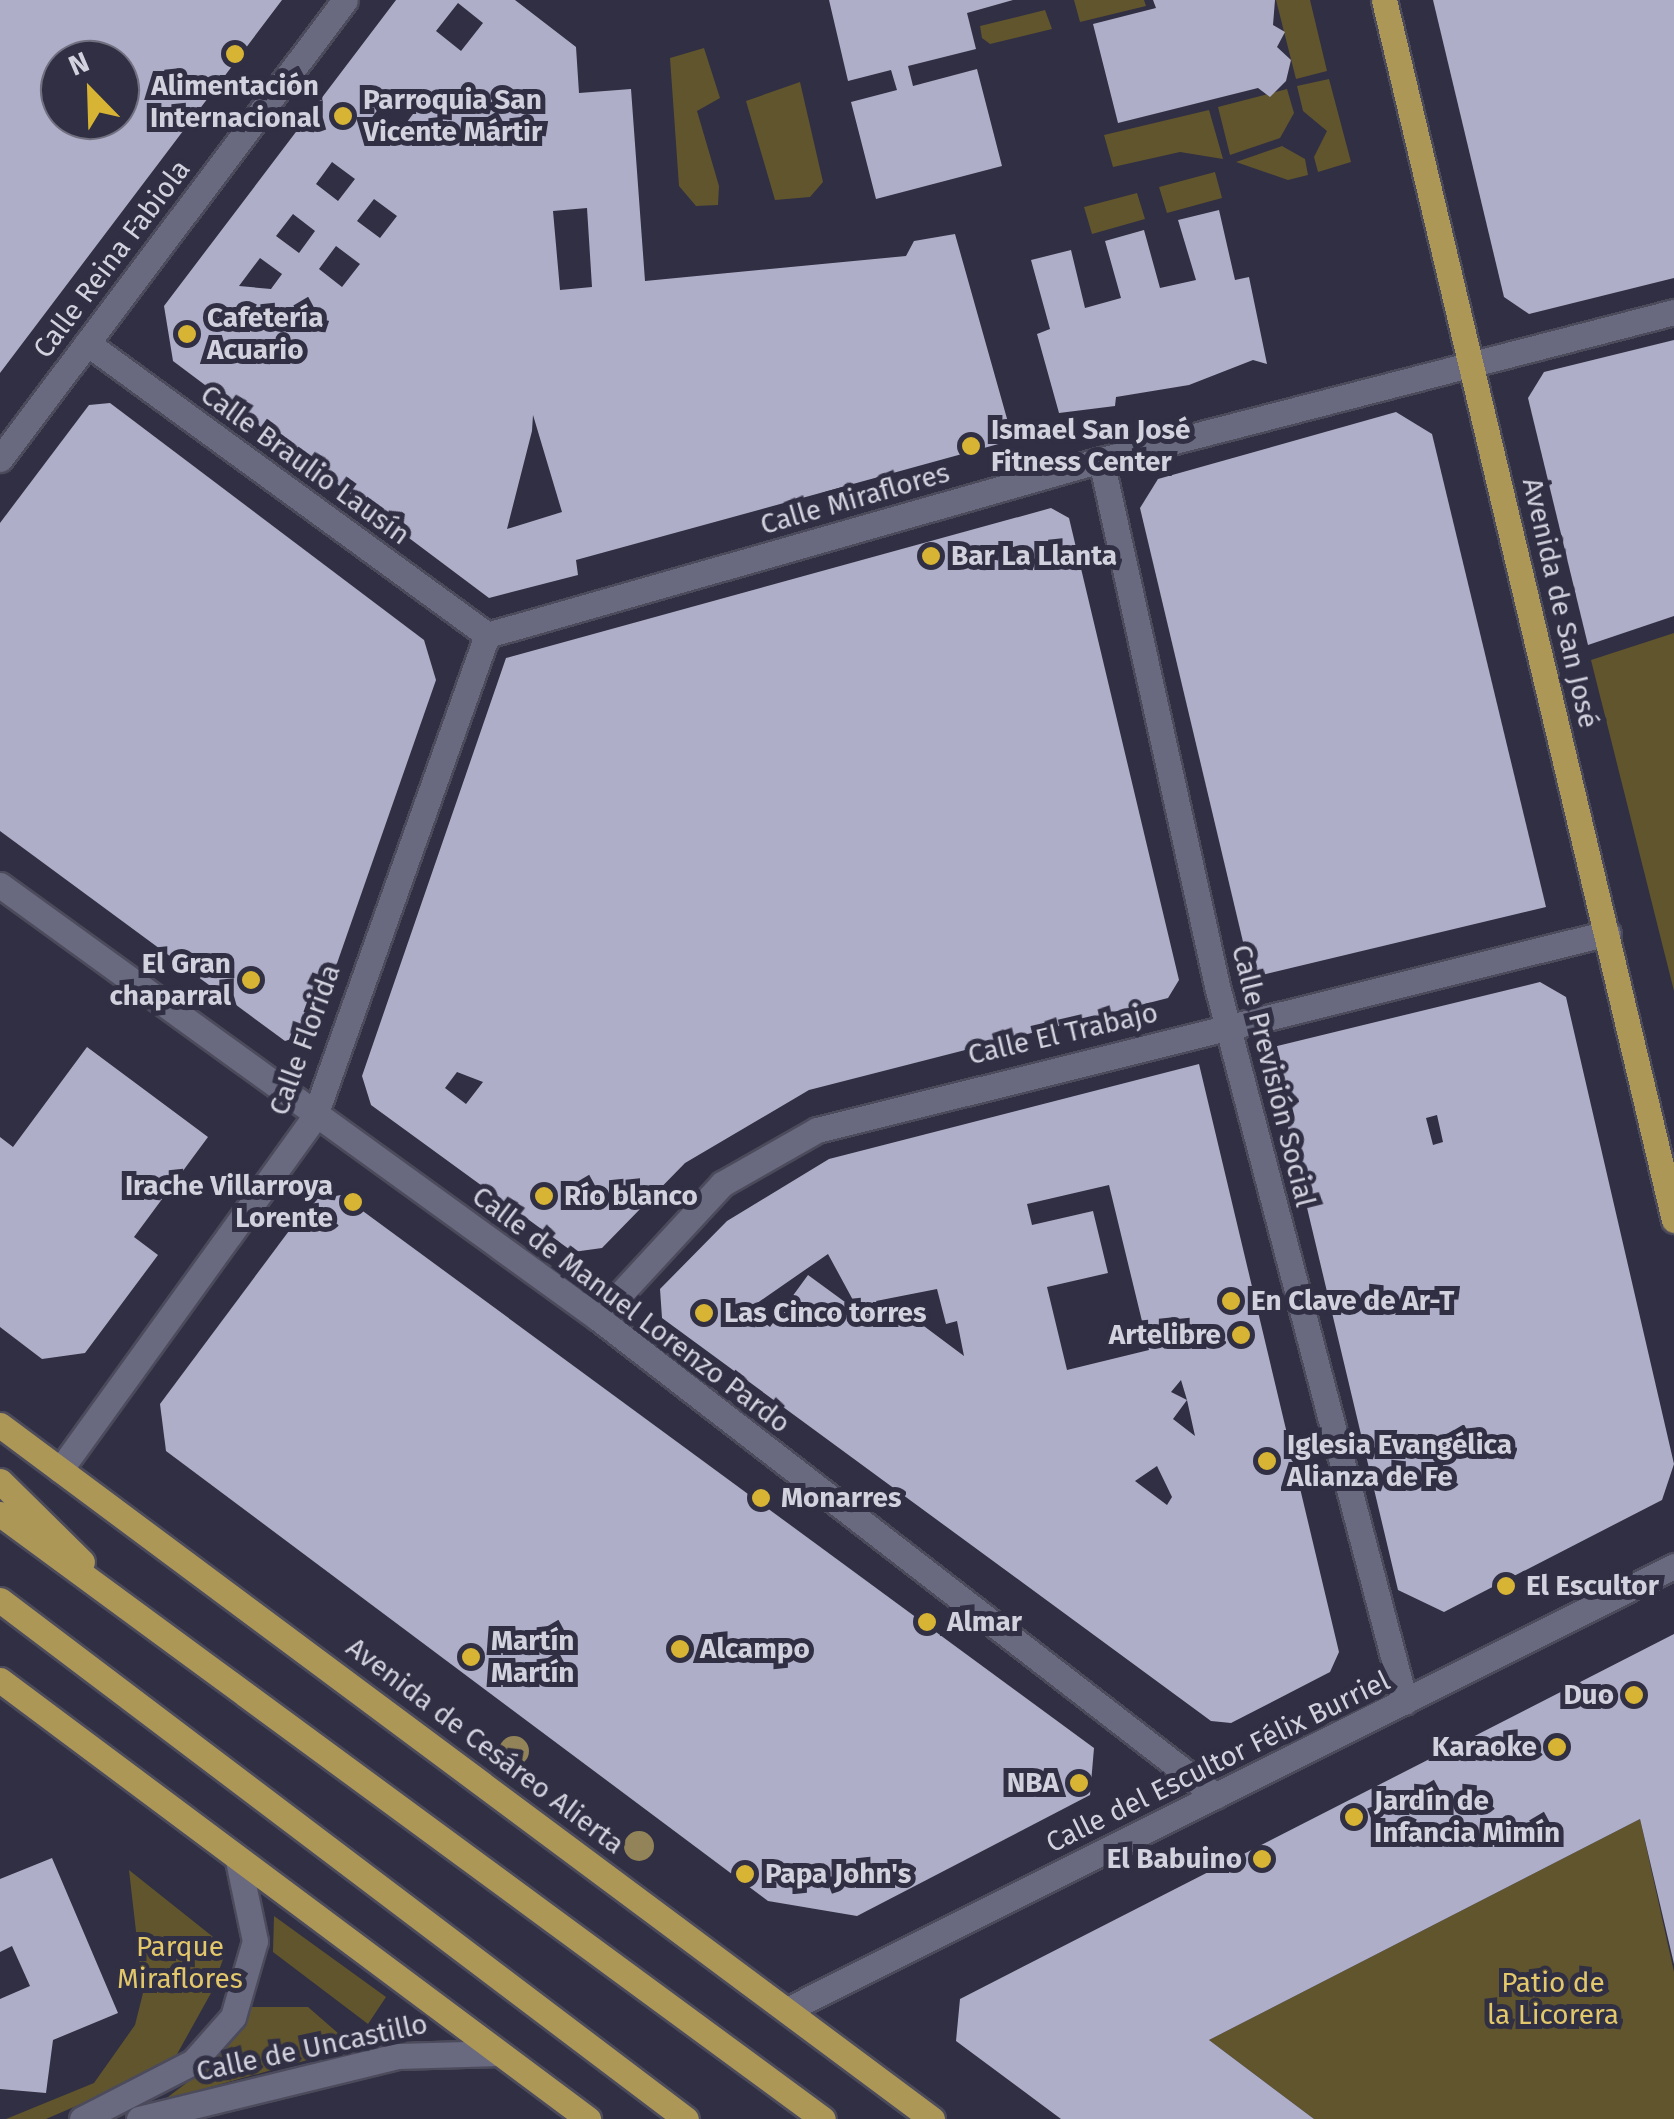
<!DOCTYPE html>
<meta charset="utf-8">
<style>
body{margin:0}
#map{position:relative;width:1674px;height:2119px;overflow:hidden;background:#302f43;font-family:"Fira Sans",sans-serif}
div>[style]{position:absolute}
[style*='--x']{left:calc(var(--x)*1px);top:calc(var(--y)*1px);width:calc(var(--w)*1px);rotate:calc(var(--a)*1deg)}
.green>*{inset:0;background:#61552d}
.building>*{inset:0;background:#afaec8}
.roads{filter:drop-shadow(2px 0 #4c4b5c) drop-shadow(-2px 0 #4c4b5c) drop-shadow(0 2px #4c4b5c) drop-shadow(0 -2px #4c4b5c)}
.minor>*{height:25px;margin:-12.5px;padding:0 12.5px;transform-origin:12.5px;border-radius:12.5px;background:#696980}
.major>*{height:25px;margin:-12.5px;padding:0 12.5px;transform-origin:12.5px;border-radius:12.5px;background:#ac9757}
.trees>*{width:30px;height:30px;margin:-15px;border-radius:50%;background:#928359}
.dots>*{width:28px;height:28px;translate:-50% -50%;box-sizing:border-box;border:5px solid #302f43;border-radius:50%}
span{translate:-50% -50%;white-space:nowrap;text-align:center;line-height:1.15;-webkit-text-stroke:10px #302f43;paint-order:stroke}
.poi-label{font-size:28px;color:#d2d2df;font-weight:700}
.left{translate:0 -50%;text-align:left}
.right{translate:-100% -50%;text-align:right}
.street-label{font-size:28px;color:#d2d2df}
.park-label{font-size:28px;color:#e2c76b}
.north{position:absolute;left:40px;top:40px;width:100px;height:100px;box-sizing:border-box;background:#302f43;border:2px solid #717081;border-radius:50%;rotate:337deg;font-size:28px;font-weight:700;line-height:40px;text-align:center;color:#d2d2df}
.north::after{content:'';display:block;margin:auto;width:35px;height:45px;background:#d7b434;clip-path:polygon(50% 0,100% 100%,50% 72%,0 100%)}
</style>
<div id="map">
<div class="green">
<div style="clip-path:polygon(1074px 0,1144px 0,1146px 6px,1080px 22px)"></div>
<div style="clip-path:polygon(1276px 0,1310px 0,1327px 71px,1296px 79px)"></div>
<div style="clip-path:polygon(1045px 10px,1052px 29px,990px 44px,982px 38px,980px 26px)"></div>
<div style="clip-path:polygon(704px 48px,720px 98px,697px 111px,719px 186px,718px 205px,696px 206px,679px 186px,670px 58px)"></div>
<div style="clip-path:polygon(1329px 79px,1351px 162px,1318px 172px,1314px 157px,1327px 131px,1303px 111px,1297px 86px)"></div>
<div style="clip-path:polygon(800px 82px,823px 182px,810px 197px,775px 200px,746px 101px)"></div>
<div style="clip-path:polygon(1287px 89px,1294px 113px,1280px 138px,1230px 155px,1218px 107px)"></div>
<div style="clip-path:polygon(1209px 110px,1223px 159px,1180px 152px,1113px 167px,1104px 135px)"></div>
<div style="clip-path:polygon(1282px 146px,1305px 159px,1308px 175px,1288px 180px,1236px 162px)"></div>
<div style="clip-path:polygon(1215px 172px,1222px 198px,1167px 213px,1159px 187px)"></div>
<div style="clip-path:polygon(1137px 193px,1145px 219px,1092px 234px,1084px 207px)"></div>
<div style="clip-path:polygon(1674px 633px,1674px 991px,1591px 660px)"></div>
<div style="clip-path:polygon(1640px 1819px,1674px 1972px,1674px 2119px,1314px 2119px,1209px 2040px)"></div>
<div style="clip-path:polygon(129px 1870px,227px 1948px,211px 1993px,171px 2065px,46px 2119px,6px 2119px,94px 2083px,135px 2025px,143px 1993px)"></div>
<div style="clip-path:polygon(274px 1916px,386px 1997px,368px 2024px,273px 1952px)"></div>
<div style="clip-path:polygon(252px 2007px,308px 2007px,354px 2047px,164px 2100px,218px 2059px)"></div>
</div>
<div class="building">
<div style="clip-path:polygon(evenodd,0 0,282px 0,0 373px,0 0,60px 60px,120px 60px,120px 120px,60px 120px,60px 60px)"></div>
<div style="clip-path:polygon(evenodd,396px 0,515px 0,576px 47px,579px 93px,631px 89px,645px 281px,906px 256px,914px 241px,955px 234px,1013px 440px,576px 560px,578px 575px,489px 598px,173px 361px,164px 306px,396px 0,458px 3px,483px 23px,461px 51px,436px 31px,458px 3px,396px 0,391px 92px,416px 110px,395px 138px,370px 120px,391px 92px,396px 0,332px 162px,355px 179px,338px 201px,316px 184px,332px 162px,396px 0,374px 199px,397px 216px,380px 238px,357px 221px,374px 199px,396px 0,587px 208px,592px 287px,560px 290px,553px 211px,587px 208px,396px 0,293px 214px,315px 231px,299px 253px,276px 236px,293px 214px,396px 0,336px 246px,360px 264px,342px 287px,319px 269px,336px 246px,396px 0,260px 258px,282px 274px,271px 289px,239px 286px,260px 258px,396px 0,533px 415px,562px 512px,507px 529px,532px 431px,533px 415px)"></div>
<div style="clip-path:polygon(829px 0,1013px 0,967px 13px,976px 49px,908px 66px,913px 86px,977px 69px,1002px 166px,876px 199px,851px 102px,897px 90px,891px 70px,848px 81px)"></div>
<div style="clip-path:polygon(1153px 0,1275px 0,1273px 25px,1285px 32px,1277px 47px,1291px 60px,1286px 81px,1270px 97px,1258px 88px,1118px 123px,1093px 24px,1156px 8px)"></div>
<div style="clip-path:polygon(1433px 0,1674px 0,1674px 278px,1529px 314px,1504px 297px)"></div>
<div style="clip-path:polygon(1219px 210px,1235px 280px,1249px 277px,1267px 364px,1253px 360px,1189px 385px,1116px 397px,1115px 406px,1059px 413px,1037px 334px,1050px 329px,1031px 260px,1071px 250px,1085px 308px,1121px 298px,1105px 241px,1144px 230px,1160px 288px,1196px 280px,1178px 220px)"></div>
<div style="clip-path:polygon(1674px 340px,1674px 616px,1588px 645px,1528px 398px,1544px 372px)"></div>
<div style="clip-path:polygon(110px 403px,424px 640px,436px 680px,313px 1032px,285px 1041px,0 831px,0 523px,89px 405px)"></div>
<div style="clip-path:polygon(1396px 412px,1432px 434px,1546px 907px,1262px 975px,1249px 967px,1140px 508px,1158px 479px)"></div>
<div style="clip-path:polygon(evenodd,1051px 508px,1069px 518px,1179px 980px,1168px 998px,809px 1090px,685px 1163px,602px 1248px,573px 1252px,371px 1105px,362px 1076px,506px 658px,1051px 508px,457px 1072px,483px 1082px,466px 1104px,445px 1088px,457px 1072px)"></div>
<div style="clip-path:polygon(evenodd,1540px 982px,1566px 997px,1674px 1464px,1662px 1500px,1444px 1612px,1398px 1590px,1269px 1048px,1540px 982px,1437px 1115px,1443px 1142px,1433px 1145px,1426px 1118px,1437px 1115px)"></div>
<div style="clip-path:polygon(87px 1047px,208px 1137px,134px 1237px,158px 1255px,85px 1353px,42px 1359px,0 1327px,0 1137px,13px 1147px)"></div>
<div style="clip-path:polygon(evenodd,1199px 1064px,1339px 1652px,1330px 1672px,1231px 1723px,1211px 1721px,662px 1318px,660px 1289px,727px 1221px,829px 1159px,1199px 1064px,1109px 1185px,1149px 1350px,1067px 1370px,1047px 1287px,1108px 1273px,1093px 1211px,1032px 1225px,1027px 1204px,1109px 1185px,1199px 1064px,828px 1254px,860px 1313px,808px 1275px,770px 1327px,747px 1310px,828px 1254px,1199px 1064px,937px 1289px,946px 1324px,957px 1321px,964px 1356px,893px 1303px,882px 1314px,876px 1301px,937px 1289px,1199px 1064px,1181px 1380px,1187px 1400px,1195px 1436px,1173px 1419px,1187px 1400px,1171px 1392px,1181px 1380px,1199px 1064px,1157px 1466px,1172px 1497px,1167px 1505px,1135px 1481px,1157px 1466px)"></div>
<div style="clip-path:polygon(341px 1195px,1094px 1748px,1090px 1795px,857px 1916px,768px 1901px,166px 1451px,160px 1404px,312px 1200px)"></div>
<div style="clip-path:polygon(1674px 1634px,1674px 1964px,1640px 1819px,1209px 2040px,1314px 2119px,1061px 2119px,956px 2041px,960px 1999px)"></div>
<div style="clip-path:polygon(52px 1858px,118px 2013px,53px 2040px,46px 2093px,0 2089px,0 1999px,30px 1986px,12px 1946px,0 1952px,0 1879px)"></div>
</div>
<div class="roads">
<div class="minor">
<div style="--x:87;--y:343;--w:495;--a:36.1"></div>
<div style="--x:0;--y:459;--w:574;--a:-53.07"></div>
<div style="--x:1101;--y:460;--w:539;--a:77.56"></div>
<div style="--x:1217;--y:986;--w:740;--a:75.29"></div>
<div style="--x:487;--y:635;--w:638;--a:-15.91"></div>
<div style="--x:1101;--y:460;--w:592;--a:-14.48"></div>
<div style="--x:0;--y:885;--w:738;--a:35.91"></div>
<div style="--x:598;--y:1318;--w:781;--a:37.72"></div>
<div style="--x:598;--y:1318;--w:183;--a:-47.2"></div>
<div style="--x:722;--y:1184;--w:109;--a:-29.6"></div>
<div style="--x:817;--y:1130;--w:815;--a:-13.99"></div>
<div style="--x:60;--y:1470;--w:434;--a:-54.2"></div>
<div style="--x:314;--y:1118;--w:513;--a:-70.29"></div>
<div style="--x:787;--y:2010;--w:992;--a:-26.59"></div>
<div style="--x:82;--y:2119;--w:125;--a:-27.2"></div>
<div style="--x:193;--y:2062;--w:60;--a:-48.4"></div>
<div style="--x:233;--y:2017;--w:79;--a:-73.9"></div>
<div style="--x:255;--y:1941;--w:83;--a:-101.9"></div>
<div style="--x:139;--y:2119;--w:267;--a:-13.7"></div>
<div style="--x:398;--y:2056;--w:101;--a:-1.7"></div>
</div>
<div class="major">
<div style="--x:1384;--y:0;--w:1254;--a:76.63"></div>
<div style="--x:0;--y:1425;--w:1162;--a:36.67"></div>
<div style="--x:0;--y:1481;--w:115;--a:44.6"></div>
<div style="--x:0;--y:1514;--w:1021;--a:36.32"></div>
<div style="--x:0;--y:1600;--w:860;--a:37.11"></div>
<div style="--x:0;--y:1680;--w:734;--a:36.74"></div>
</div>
</div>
<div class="trees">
<div style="left:514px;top:1751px"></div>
<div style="left:639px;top:1846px"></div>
</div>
<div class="dots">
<div style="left:235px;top:54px;background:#d7b434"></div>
<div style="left:343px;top:116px;background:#d7b434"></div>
<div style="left:187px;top:334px;background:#d7b434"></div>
<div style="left:971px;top:446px;background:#d7b434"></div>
<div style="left:931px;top:556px;background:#d7b434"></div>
<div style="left:251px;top:980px;background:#d7b434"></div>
<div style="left:544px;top:1196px;background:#d7b434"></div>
<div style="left:353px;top:1202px;background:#d7b434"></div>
<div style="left:1231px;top:1301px;background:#d7b434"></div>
<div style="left:704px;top:1313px;background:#d7b434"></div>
<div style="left:1241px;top:1335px;background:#d7b434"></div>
<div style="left:1267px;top:1461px;background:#d7b434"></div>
<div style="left:761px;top:1498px;background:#d7b434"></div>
<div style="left:1506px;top:1586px;background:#d7b434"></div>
<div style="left:927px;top:1622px;background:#d7b434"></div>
<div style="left:680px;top:1649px;background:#d7b434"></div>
<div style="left:471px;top:1657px;background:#d7b434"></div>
<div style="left:1634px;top:1695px;background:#d7b434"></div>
<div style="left:1557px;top:1747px;background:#d7b434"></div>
<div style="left:1079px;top:1783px;background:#d7b434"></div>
<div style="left:1354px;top:1817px;background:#d7b434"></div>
<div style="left:1262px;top:1859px;background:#d7b434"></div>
<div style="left:745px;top:1874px;background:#d7b434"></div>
</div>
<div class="poi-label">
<span style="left:235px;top:102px">Alimentación<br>Internacional</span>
<span class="left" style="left:363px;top:116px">Parroquia San<br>Vicente Mártir</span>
<span class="left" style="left:207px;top:334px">Cafetería<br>Acuario</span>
<span class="left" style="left:991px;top:446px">Ismael San José<br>Fitness Center</span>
<span class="left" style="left:951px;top:556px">Bar La Llanta</span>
<span class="right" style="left:231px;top:980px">El Gran<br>chaparral</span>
<span class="right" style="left:333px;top:1202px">Irache Villarroya<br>Lorente</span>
<span class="left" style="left:564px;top:1196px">Río blanco</span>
<span class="left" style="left:1251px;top:1301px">En Clave de Ar-T</span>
<span class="left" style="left:724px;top:1313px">Las Cinco torres</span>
<span class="right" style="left:1221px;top:1335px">Artelibre</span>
<span class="left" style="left:1287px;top:1461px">Iglesia Evangélica<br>Alianza de Fe</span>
<span class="left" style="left:781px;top:1498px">Monarres</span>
<span class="left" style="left:1526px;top:1586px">El Escultor</span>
<span class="left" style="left:947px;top:1622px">Almar</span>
<span class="left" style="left:491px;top:1657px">Martín<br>Martín</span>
<span class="left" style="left:700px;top:1649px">Alcampo</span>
<span class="right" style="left:1614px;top:1695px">Duo</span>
<span class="right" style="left:1537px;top:1747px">Karaoke</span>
<span class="right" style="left:1059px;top:1783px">NBA</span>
<span class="left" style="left:1374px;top:1817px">Jardín de<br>Infancia Mimín</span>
<span class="right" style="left:1242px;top:1859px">El Babuino</span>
<span class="left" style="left:765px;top:1874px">Papa John's</span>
</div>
<div class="street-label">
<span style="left:112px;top:259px;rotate:-53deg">Calle Reina Fabiola</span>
<span style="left:305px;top:465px;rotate:36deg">Calle Braulio Lausín</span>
<span style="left:855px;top:499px;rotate:-16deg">Calle Miraflores</span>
<span style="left:1560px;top:603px;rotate:77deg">Avenida de San José</span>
<span style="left:1063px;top:1034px;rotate:-13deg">Calle El Trabajo</span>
<span style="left:305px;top:1040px;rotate:-70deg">Calle Florida</span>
<span style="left:1273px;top:1076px;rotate:76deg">Calle Previsión Social</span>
<span style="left:631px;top:1310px;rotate:37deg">Calle de Manuel Lorenzo Pardo</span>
<span style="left:485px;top:1746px;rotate:37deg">Avenida de Cesáreo Alierta</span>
<span style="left:1218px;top:1762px;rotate:-26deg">Calle del Escultor Félix Burriel</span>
<span style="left:312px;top:2048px;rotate:-12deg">Calle de Uncastillo</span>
</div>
<div class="park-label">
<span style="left:180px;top:1963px">Parque<br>Miraflores</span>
<span style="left:1553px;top:1999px">Patio de<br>la Licorera</span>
</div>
<div class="north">N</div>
</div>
